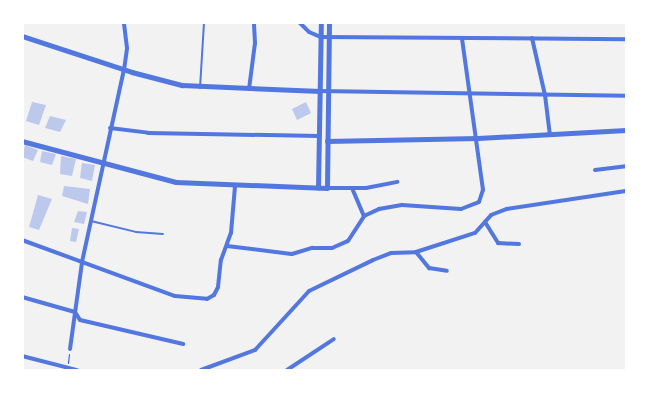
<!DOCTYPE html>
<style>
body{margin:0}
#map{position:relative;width:649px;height:393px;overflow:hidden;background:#f2f2f2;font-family:"Archivo Narrow",sans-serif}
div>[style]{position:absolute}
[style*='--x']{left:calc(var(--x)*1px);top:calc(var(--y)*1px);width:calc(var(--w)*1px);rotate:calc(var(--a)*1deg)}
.building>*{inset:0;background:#bdc9ec}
.path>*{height:1px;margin:-0.5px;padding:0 0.5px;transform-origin:0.5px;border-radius:0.5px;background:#1d4ed8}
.service>*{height:2px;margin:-1px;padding:0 1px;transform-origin:1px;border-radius:1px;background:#5277de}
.minor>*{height:4px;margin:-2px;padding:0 2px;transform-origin:2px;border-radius:2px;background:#5277de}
.tertiary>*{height:4.5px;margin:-2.25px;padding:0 2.25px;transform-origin:2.25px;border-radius:2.25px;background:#5277de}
span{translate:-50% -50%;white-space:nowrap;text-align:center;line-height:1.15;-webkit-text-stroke:5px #fff;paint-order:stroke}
.frame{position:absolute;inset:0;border:24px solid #fff;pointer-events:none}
</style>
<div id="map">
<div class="building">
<div style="clip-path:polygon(32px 102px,46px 105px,39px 125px,26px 121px)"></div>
<div style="clip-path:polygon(306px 102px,311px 113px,297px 120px,292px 109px)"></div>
<div style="clip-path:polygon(50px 116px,66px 120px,60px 132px,45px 128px)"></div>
<div style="clip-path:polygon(25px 145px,38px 150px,33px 161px,22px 157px)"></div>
<div style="clip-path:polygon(42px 151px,56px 154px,52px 165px,40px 162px)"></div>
<div style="clip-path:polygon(61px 156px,76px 159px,72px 176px,60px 174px)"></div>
<div style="clip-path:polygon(82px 163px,95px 165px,92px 181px,80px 178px)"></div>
<div style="clip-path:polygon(64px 186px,90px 189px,88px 204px,62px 196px)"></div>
<div style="clip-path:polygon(38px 195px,52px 199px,39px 230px,29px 227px)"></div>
<div style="clip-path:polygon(78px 211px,87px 212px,84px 224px,74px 222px)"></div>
<div style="clip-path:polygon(72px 228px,79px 229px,76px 242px,70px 241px)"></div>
</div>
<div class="path">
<div style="--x:68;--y:363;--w:9;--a:-84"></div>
</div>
<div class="service">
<div style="--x:200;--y:88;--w:65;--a:-86.5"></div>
<div style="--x:91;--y:221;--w:46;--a:13.7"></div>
<div style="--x:136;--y:232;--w:27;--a:4"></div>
</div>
<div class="minor">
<div style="--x:299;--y:22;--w:14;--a:45"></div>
<div style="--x:309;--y:32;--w:13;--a:23"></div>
<div style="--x:321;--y:37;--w:305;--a:0.4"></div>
<div style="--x:532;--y:38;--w:58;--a:77.2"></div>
<div style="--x:545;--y:95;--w:39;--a:83"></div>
<div style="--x:249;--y:89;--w:46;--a:-82.6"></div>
<div style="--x:255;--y:43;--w:21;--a:-93"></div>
<div style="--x:320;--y:91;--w:306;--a:0.9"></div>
<div style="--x:110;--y:128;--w:38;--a:7"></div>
<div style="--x:148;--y:133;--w:171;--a:1"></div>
<div style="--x:595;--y:170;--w:31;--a:-7"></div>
<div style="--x:327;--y:188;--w:39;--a:0"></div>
<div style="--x:366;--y:188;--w:32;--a:-11"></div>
<div style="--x:352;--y:188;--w:30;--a:67"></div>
<div style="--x:485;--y:222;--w:25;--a:58"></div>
<div style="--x:498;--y:243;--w:21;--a:3"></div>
<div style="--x:22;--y:240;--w:163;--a:20.1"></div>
<div style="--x:175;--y:296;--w:32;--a:5"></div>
<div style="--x:207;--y:299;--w:8;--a:-30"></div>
<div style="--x:214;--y:295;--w:9;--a:-63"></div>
<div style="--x:218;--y:287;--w:27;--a:-84"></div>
<div style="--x:221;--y:260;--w:29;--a:-70"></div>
<div style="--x:231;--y:233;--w:47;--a:-85.1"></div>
<div style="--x:227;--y:246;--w:65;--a:7"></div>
<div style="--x:292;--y:254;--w:21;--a:-17"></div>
<div style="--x:312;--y:248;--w:20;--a:0"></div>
<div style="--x:332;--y:248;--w:17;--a:-24"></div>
<div style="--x:348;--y:241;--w:30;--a:-57"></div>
<div style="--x:364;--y:216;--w:17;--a:-25"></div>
<div style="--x:379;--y:209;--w:23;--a:-10"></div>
<div style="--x:402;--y:205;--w:59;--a:3.9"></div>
<div style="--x:461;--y:209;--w:19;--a:-21"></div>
<div style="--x:479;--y:202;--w:13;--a:-72"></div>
<div style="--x:483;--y:190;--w:153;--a:-97.9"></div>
<div style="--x:416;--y:252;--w:21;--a:51"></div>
<div style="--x:429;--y:268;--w:18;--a:9"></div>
<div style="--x:22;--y:297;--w:55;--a:15.8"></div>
<div style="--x:75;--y:312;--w:9;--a:58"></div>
<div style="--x:80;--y:320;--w:106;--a:13.1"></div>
<div style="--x:70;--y:349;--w:88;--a:-82.1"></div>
<div style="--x:82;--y:262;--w:197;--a:-77.7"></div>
<div style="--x:124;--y:70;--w:22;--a:-82"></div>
<div style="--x:127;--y:48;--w:26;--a:-97"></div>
<div style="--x:22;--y:356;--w:57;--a:14.3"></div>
<div style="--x:201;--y:370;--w:58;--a:-20.3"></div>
<div style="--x:255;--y:350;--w:80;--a:-47.5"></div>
<div style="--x:309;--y:291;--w:71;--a:-25.8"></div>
<div style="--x:373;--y:260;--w:19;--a:-21"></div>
<div style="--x:391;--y:253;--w:25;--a:-2"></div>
<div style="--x:416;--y:252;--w:62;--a:-17.9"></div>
<div style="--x:475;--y:233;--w:24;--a:-48"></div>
<div style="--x:491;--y:215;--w:17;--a:-21"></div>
<div style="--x:507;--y:209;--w:120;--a:-8.6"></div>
<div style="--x:287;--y:370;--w:56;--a:-33.4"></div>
</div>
<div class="tertiary">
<div style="--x:22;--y:36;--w:116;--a:18.1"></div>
<div style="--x:132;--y:72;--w:52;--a:14.6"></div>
<div style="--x:182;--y:85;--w:138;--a:2.5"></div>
<div style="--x:22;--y:141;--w:159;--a:14.9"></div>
<div style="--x:176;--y:182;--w:151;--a:2.3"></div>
<div style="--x:327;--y:188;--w:166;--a:-89.3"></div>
<div style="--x:327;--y:141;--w:151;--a:-1.1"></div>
<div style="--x:478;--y:138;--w:148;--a:-3.1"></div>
<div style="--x:318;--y:188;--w:166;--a:-89"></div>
</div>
<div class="frame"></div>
</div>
